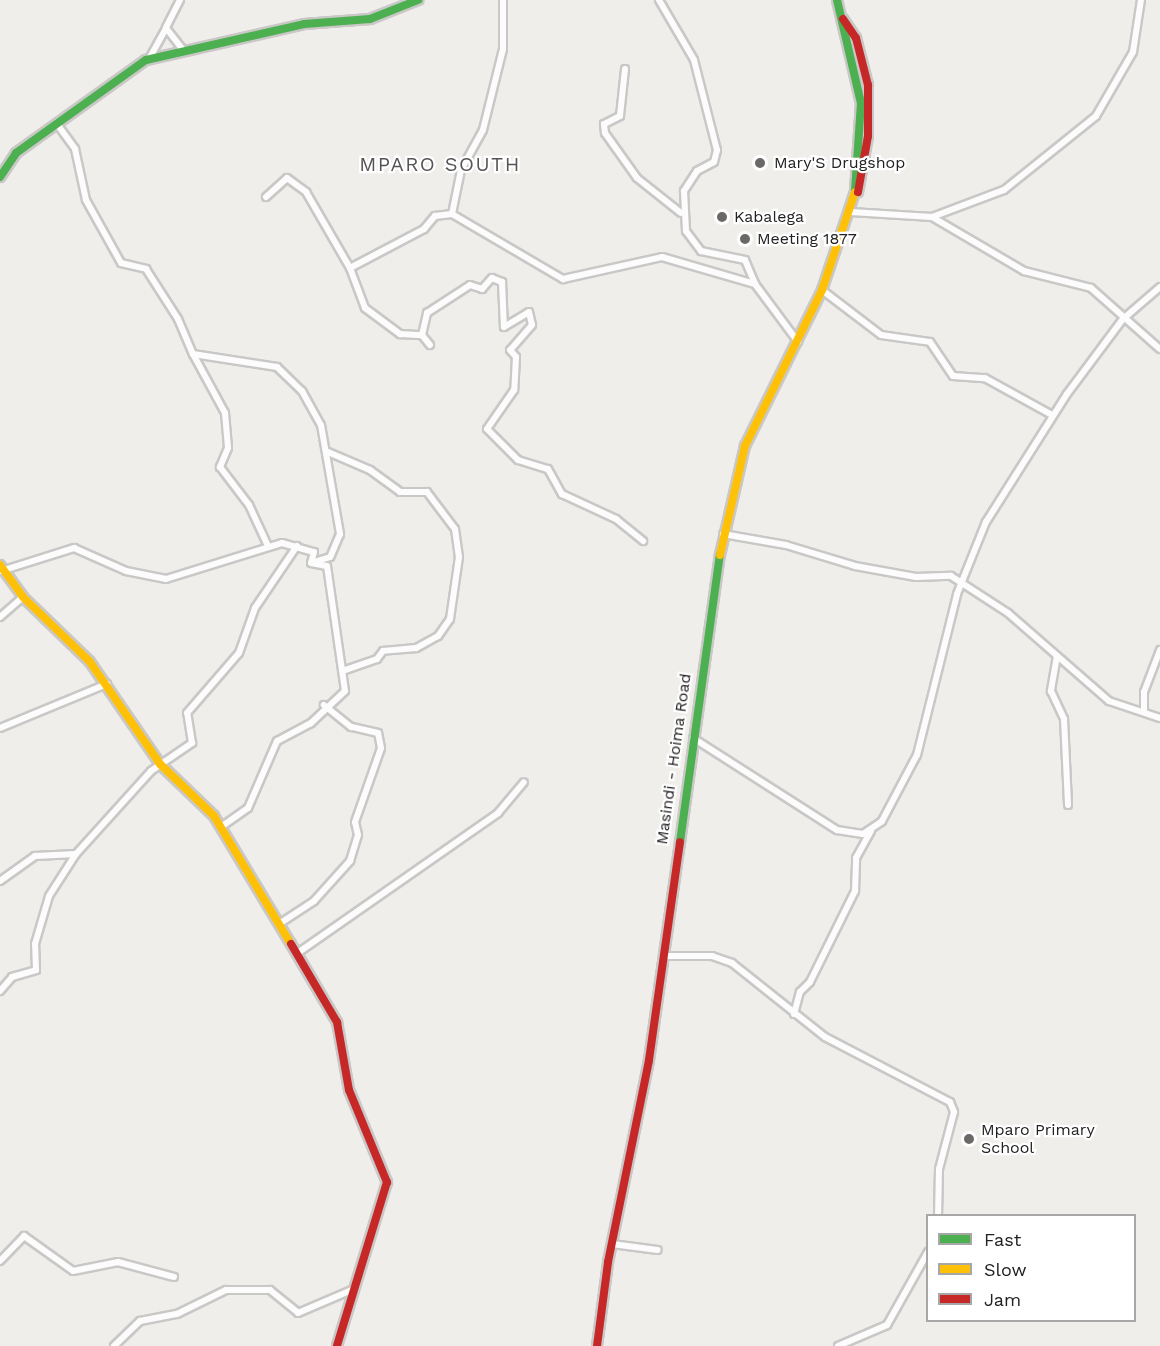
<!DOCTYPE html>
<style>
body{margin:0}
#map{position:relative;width:1160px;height:1346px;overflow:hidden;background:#f0eeeb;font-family:"Work Sans",sans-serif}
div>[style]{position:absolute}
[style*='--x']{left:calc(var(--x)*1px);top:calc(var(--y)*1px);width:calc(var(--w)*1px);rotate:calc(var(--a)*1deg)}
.roads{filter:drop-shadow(2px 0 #c9c8c7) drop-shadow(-2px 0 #c9c8c7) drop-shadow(0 2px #c9c8c7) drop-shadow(0 -2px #c9c8c7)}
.street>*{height:6px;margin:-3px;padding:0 3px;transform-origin:3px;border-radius:3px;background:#fdfcfc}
.fast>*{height:8px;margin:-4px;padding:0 4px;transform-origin:4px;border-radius:4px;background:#4caf50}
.slow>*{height:8px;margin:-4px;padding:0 4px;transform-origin:4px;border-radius:4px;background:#ffc107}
.jam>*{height:8px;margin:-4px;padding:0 4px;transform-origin:4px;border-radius:4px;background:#c62828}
.dots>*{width:16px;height:16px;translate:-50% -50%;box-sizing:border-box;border:3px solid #fff;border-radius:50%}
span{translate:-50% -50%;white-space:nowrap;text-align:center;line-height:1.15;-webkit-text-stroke:4.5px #fff;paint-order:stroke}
.poi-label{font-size:16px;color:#222}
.left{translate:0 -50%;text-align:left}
.street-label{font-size:16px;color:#222}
.quarter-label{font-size:20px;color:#555;letter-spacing:1.5px}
.legend{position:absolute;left:926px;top:1214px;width:210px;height:108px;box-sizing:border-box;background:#fff;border:2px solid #a7a7a7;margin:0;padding:8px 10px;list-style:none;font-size:18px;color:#222}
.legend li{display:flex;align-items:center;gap:12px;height:30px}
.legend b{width:30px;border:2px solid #a7a7a7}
</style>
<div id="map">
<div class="roads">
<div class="street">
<div style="--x:180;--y:0;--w:31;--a:117"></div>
<div style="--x:166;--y:28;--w:28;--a:52"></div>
<div style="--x:503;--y:0;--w:49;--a:90"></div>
<div style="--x:503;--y:49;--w:83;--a:103.9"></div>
<div style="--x:483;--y:130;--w:46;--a:118.8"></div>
<div style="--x:461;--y:170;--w:45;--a:101.6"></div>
<div style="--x:452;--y:214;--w:129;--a:30.4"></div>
<div style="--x:563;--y:279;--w:101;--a:-12.5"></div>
<div style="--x:662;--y:257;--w:97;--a:16.2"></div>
<div style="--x:659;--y:0;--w:69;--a:59.7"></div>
<div style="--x:694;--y:60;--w:93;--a:75.7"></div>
<div style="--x:717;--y:150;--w:12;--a:104"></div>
<div style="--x:714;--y:162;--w:19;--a:152"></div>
<div style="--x:697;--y:171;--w:24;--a:123"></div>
<div style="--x:684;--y:191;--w:40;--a:87.1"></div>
<div style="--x:686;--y:231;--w:25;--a:53"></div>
<div style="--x:701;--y:251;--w:45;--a:11.6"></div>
<div style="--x:745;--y:260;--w:26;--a:67"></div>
<div style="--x:755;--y:284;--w:72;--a:53.4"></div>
<div style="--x:149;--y:59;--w:35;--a:-61"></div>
<div style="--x:625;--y:69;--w:47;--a:96.1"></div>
<div style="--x:620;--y:116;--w:18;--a:153"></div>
<div style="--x:604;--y:124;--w:9;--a:84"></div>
<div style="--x:605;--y:133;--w:55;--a:54.6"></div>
<div style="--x:637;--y:178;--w:56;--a:38.5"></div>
<div style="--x:57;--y:124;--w:31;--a:54"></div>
<div style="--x:75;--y:149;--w:52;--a:77.8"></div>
<div style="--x:86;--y:200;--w:72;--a:60.9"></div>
<div style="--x:121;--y:263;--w:26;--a:13"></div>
<div style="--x:146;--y:269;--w:59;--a:57.4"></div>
<div style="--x:178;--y:319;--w:38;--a:67"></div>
<div style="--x:193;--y:354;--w:85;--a:8.8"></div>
<div style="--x:277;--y:367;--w:35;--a:44"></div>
<div style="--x:302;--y:391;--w:39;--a:61"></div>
<div style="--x:321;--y:425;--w:111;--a:80.1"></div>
<div style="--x:340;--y:534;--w:25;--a:113"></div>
<div style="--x:330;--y:557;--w:19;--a:162"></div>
<div style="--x:266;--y:197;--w:28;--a:-42"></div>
<div style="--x:287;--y:178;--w:24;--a:36"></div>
<div style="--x:306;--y:192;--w:88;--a:59.9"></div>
<div style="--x:350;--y:268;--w:84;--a:-27.8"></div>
<div style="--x:424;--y:229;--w:17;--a:-50"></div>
<div style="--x:435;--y:216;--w:17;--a:-7"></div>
<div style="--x:851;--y:212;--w:81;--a:3.5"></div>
<div style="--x:932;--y:217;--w:107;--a:30.4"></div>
<div style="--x:1024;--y:271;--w:69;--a:14.2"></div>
<div style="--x:1091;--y:288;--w:92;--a:41.5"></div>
<div style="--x:932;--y:217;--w:77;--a:-20.6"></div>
<div style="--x:1004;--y:190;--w:118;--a:-38.8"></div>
<div style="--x:1096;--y:116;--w:74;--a:-60"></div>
<div style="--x:1133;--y:52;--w:53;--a:-81.3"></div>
<div style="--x:350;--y:268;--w:43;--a:69.4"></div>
<div style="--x:365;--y:308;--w:44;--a:36.6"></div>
<div style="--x:400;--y:334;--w:22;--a:3"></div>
<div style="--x:822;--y:290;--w:74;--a:37.3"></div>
<div style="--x:881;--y:335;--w:49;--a:8.1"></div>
<div style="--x:930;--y:342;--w:41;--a:55.9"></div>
<div style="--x:953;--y:376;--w:32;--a:4"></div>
<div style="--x:985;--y:378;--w:77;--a:28.9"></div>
<div style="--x:430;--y:345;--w:13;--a:-129"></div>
<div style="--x:422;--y:335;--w:23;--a:-77"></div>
<div style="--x:427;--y:313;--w:51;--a:-33.1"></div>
<div style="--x:470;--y:285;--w:13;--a:18"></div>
<div style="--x:482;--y:289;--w:15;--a:-48"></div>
<div style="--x:492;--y:278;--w:11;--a:22"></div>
<div style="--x:502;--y:282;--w:45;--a:87.5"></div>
<div style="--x:504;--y:327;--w:29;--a:-31"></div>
<div style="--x:529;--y:312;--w:13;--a:77"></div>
<div style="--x:532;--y:325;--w:33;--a:131"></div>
<div style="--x:510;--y:350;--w:9;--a:49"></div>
<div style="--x:516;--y:357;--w:33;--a:93"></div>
<div style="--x:514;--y:390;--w:47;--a:124.7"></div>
<div style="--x:487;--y:429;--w:44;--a:45"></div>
<div style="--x:518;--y:460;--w:31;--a:17"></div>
<div style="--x:548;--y:469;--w:29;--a:61"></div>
<div style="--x:562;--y:494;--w:60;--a:24.8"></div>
<div style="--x:616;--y:519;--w:35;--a:39"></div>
<div style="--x:193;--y:354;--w:67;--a:61.5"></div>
<div style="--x:225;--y:413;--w:35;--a:85"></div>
<div style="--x:228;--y:448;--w:21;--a:113"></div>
<div style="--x:220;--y:467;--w:48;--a:52.7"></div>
<div style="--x:249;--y:505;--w:43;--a:65.2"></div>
<div style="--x:328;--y:452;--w:46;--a:23.2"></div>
<div style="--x:370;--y:470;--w:37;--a:36"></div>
<div style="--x:400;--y:492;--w:27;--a:0"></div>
<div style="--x:427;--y:492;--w:46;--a:52.9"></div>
<div style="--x:455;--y:529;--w:28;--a:82"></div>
<div style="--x:459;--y:557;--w:63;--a:98.3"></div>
<div style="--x:450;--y:619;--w:21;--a:125"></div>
<div style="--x:438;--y:636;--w:25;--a:151"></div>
<div style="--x:416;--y:648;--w:33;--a:175"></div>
<div style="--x:383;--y:651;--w:10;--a:127"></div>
<div style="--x:377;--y:659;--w:34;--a:161"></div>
<div style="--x:723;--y:534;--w:64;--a:9.9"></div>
<div style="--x:786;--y:545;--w:72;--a:16.9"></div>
<div style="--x:855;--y:566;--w:62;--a:10.2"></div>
<div style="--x:916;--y:577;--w:35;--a:-2"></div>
<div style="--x:951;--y:576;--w:68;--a:33"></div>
<div style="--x:1008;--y:613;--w:134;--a:41.1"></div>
<div style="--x:1109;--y:701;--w:54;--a:18.4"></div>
<div style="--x:1;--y:571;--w:77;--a:-17.5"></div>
<div style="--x:74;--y:548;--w:57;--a:23.9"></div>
<div style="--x:126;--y:571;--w:41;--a:11.3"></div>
<div style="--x:166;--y:579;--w:121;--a:-17.2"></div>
<div style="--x:282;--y:543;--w:33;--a:16"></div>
<div style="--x:314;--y:552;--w:11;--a:105"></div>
<div style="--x:311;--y:563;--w:16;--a:11"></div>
<div style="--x:327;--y:566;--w:126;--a:81.8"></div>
<div style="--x:345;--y:691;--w:47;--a:136.7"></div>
<div style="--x:311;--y:723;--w:38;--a:152"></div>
<div style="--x:277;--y:741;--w:73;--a:113.4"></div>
<div style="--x:248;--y:808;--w:33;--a:145"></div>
<div style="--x:0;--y:617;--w:30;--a:-41"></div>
<div style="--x:1057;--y:656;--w:36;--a:100"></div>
<div style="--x:1051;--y:691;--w:31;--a:65"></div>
<div style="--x:1064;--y:719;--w:86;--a:87.3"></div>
<div style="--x:1144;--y:710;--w:18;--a:-90"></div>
<div style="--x:1144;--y:692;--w:45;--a:-69.1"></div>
<div style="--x:0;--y:728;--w:116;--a:-22.4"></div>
<div style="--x:693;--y:738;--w:171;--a:32.6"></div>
<div style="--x:837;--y:830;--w:26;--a:9"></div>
<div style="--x:863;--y:834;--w:23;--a:-34"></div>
<div style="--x:882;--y:821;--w:75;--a:-62.1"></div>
<div style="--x:917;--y:755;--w:166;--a:-76"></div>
<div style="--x:957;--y:594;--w:78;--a:-68.1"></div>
<div style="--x:986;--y:522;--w:151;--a:-57.7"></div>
<div style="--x:1067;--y:394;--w:94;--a:-53.3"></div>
<div style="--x:1123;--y:319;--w:49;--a:-40.9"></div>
<div style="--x:0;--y:881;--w:43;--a:-35.5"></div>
<div style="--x:35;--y:856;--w:41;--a:-2.8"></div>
<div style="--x:76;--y:854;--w:112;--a:-47.9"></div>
<div style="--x:151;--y:771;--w:50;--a:-34.3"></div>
<div style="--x:192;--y:743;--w:30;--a:-99"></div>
<div style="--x:187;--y:713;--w:79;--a:-49.1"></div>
<div style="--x:239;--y:653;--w:48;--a:-70.4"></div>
<div style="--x:255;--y:608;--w:75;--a:-55.9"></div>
<div style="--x:279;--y:924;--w:42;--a:-33.3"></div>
<div style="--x:314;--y:901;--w:54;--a:-48"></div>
<div style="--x:350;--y:861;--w:27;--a:-73"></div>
<div style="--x:358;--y:835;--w:13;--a:-103"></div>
<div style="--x:355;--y:822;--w:78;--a:-70.6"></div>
<div style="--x:381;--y:748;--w:15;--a:-101"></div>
<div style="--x:378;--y:733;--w:28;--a:-167"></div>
<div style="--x:351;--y:727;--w:35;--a:-141"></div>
<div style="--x:299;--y:952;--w:243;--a:-34.9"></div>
<div style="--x:498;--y:813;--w:40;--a:-50"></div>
<div style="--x:664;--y:956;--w:48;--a:0"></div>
<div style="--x:712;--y:956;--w:21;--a:19"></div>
<div style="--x:732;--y:963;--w:119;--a:38.5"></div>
<div style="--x:825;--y:1037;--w:141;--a:27.5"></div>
<div style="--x:950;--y:1102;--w:11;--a:68"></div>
<div style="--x:954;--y:1112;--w:59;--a:104.7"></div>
<div style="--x:939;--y:1169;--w:47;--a:91.2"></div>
<div style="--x:0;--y:991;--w:18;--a:-49"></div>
<div style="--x:12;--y:977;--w:25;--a:-16"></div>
<div style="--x:36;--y:970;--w:26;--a:-92"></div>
<div style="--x:35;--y:944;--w:50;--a:-73.7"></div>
<div style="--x:49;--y:896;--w:50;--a:-57.3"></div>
<div style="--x:794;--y:1014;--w:23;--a:-75"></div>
<div style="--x:800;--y:992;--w:14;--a:-45"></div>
<div style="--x:810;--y:982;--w:102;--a:-63.7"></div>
<div style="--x:855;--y:891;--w:33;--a:-88"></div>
<div style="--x:856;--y:858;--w:31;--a:-61"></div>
<div style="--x:612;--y:1244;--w:46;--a:7.4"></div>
<div style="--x:0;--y:1261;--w:35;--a:-46"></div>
<div style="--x:24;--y:1236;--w:60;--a:35.5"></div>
<div style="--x:73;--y:1271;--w:46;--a:-11.3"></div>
<div style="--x:118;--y:1262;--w:58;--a:15"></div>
<div style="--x:114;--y:1346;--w:36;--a:-44"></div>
<div style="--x:140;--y:1321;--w:38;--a:-11"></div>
<div style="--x:177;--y:1314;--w:55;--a:-26.1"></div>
<div style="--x:226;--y:1290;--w:44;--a:0"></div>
<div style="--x:270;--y:1290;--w:36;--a:39"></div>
<div style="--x:298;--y:1313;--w:61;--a:-23.2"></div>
<div style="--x:838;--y:1346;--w:53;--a:-23.2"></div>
<div style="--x:887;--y:1325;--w:84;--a:-60.7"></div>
</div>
<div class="fast">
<div style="--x:837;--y:0;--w:106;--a:76.9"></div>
<div style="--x:861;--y:103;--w:89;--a:93.9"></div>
<div style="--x:0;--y:177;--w:29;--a:-56"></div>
<div style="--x:16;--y:153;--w:160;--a:-35.6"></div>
<div style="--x:146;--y:60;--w:162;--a:-12.8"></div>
<div style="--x:304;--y:24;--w:66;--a:-4.3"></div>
<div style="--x:370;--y:19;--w:52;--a:-21.6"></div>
<div style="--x:680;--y:842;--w:290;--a:-82.1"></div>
</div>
<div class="slow">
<div style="--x:720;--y:555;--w:112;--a:-77.1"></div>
<div style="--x:745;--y:446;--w:174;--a:-63.7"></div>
<div style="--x:822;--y:290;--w:103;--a:-71.4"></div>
<div style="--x:0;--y:565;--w:39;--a:54"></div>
<div style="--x:23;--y:597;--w:93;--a:44.1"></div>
<div style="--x:90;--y:662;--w:124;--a:55.5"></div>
<div style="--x:160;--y:764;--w:75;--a:43.9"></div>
<div style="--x:214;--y:816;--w:149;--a:59"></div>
</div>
<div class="jam">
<div style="--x:843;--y:19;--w:23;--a:56"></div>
<div style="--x:856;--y:38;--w:49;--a:75.7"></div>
<div style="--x:868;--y:85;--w:51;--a:90"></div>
<div style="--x:868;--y:136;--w:57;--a:100.1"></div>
<div style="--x:291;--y:944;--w:91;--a:59.5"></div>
<div style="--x:337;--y:1022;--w:69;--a:80"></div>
<div style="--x:349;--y:1090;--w:100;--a:67.6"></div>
<div style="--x:387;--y:1182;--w:171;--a:107"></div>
<div style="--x:597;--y:1346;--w:85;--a:-82.5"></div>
<div style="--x:608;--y:1262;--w:206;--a:-78.5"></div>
<div style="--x:649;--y:1060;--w:220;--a:-81.9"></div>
</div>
</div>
<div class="dots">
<div style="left:760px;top:163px;background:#6a6968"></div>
<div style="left:722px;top:217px;background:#6a6968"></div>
<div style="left:745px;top:239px;background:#6a6968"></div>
<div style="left:969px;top:1139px;background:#6a6968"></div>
</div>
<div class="poi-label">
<span class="left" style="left:774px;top:163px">Mary'S Drugshop</span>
<span class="left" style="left:734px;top:217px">Kabalega</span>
<span class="left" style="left:757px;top:239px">Meeting 1877</span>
<span class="left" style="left:981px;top:1139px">Mparo Primary<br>School</span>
</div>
<div class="street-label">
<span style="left:674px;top:759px;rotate:-82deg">Masindi - Hoima Road</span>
</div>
<div class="quarter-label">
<span style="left:440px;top:164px">MPARO SOUTH</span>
</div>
<ul class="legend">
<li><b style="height:8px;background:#4caf50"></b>Fast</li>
<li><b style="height:8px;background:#ffc107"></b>Slow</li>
<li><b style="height:8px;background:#c62828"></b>Jam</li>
</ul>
</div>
